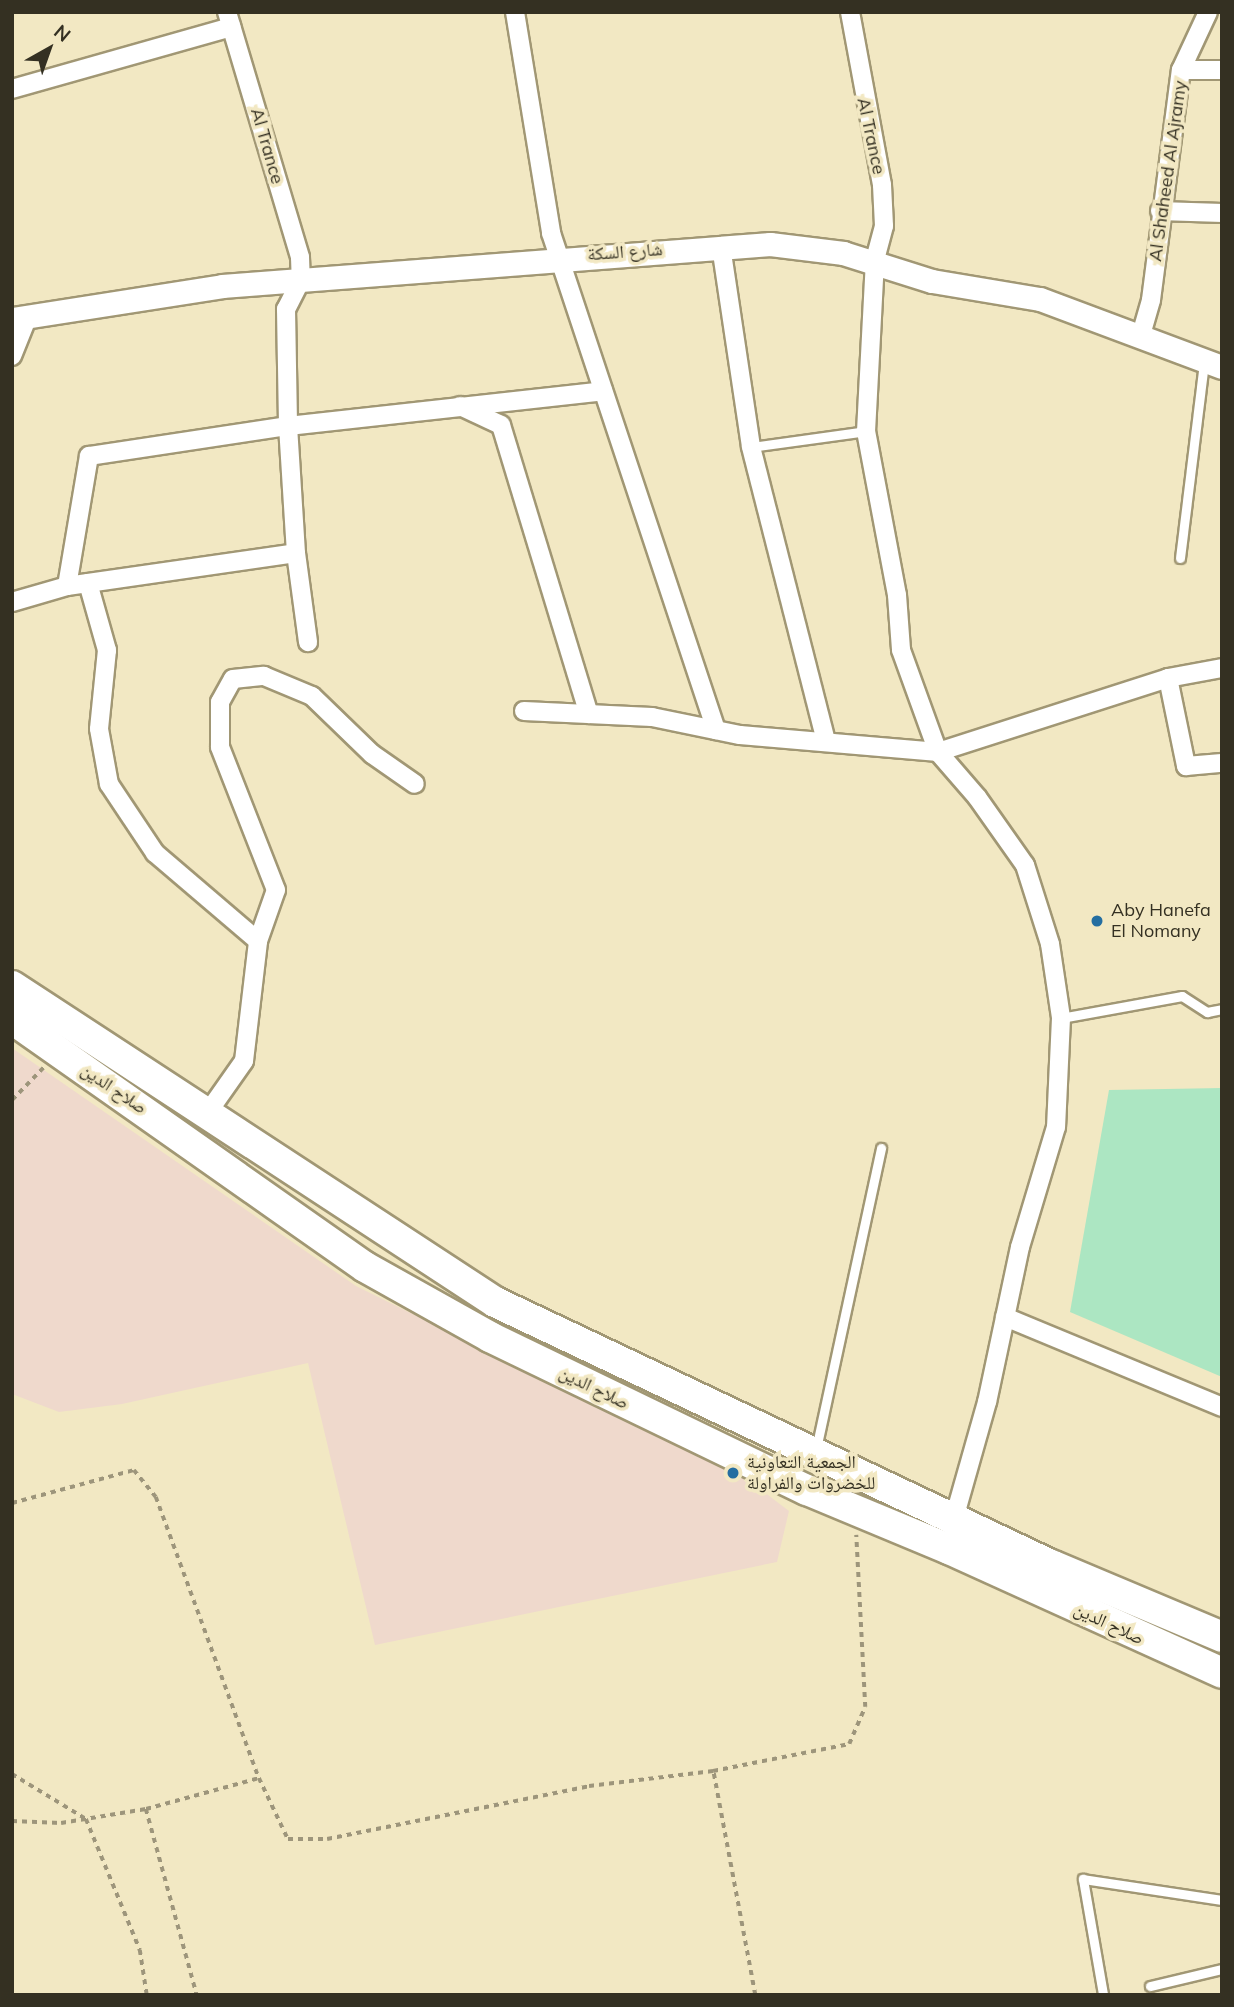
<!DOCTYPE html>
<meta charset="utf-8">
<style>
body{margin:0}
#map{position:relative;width:1234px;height:2007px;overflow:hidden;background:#f2e8c3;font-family:Mulish,"Noto Naskh Arabic",sans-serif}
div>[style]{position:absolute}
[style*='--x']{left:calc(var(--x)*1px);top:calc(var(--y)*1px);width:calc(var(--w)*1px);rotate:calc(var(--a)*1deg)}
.industrial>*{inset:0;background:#efd9cc}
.green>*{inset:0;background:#ace6c2}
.path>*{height:3.5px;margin-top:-1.75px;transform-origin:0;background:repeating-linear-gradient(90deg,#9d957b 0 5px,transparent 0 10px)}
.roads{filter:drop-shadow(2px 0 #a19774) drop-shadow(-2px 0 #a19774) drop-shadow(0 2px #a19774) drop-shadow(0 -2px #a19774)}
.service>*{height:9px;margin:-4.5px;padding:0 4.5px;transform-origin:4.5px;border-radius:4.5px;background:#fff}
.minor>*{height:18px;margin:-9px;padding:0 9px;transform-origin:9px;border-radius:9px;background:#fff}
.tertiary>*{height:23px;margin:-11.5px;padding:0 11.5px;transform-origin:11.5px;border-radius:11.5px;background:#fff}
.trunk>*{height:30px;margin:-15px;padding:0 15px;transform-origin:15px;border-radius:15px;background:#fff}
.dots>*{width:19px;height:19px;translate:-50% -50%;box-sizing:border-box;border:4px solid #f2e8c3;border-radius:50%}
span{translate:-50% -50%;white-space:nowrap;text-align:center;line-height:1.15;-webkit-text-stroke:7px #f2e8c3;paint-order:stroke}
.street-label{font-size:18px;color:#343022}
.poi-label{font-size:18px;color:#343022}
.left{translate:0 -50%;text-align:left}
.frame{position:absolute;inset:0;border:14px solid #343022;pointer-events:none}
.north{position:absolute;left:14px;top:14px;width:70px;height:70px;-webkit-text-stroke:5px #f2e8c3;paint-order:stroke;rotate:40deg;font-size:19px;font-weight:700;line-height:28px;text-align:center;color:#343022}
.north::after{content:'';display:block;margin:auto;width:24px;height:32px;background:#343022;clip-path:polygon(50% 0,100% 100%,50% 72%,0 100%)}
</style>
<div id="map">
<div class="industrial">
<div style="clip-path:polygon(12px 1048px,356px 1286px,748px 1480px,789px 1511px,777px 1562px,375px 1645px,308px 1363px,122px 1404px,59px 1412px,12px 1394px)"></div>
</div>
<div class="green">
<div style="clip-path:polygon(1222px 1088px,1222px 1377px,1070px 1312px,1109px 1090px)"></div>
</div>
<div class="path">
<div style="--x:12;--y:1100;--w:45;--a:-45.9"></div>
<div style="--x:12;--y:1503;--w:126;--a:-15.1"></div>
<div style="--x:134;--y:1470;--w:35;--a:51"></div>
<div style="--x:156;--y:1497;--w:299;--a:69.9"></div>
<div style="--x:259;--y:1778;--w:68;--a:64.6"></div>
<div style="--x:288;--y:1839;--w:39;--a:0"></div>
<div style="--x:327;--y:1839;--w:267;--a:-11.4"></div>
<div style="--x:589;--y:1786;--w:125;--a:-6.9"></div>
<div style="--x:12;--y:1774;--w:87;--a:31.3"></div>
<div style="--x:86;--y:1819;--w:142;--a:67.6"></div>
<div style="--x:140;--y:1950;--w:46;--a:81.2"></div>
<div style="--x:146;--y:1809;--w:117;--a:-15.3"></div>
<div style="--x:12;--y:1821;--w:49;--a:2.3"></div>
<div style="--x:61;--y:1823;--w:86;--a:-9.4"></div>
<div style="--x:146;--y:1809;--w:193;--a:74.7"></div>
<div style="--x:755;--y:1995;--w:228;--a:-100.6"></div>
<div style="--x:713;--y:1771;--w:139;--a:-11.2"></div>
<div style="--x:849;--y:1744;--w:40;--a:-66.6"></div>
<div style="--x:865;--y:1707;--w:172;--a:-93"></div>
</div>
<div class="roads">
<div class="service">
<div style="--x:751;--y:447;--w:116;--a:-7.9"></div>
<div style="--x:1180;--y:558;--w:197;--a:-83"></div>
<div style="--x:1061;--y:1018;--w:123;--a:-10.3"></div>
<div style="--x:1182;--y:996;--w:30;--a:33"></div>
<div style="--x:1207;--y:1012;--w:15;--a:-11"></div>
<div style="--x:816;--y:1449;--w:308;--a:-77.8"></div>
<div style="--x:1150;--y:1986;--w:74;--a:-13.3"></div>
<div style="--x:1103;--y:1994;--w:117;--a:-99.9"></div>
<div style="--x:1083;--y:1879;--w:141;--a:8.6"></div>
</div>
<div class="minor">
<div style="--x:227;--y:12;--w:256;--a:73.4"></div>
<div style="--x:300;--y:257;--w:23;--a:88"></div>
<div style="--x:301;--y:280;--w:33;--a:117"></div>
<div style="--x:286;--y:309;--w:117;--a:89"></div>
<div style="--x:288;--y:426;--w:127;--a:86.4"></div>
<div style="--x:296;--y:553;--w:90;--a:82.3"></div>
<div style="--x:515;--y:12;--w:224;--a:80.7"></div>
<div style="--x:551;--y:233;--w:524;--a:71.63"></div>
<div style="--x:850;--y:12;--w:176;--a:79.5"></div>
<div style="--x:882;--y:185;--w:41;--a:87.2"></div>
<div style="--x:884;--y:226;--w:35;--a:105"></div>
<div style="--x:875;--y:260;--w:171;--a:93"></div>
<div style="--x:866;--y:431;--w:167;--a:79.3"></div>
<div style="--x:897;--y:595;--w:55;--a:85.8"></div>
<div style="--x:901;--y:650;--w:109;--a:70.1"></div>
<div style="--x:938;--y:752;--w:60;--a:49.1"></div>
<div style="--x:977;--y:797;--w:83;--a:54.8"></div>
<div style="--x:1025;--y:865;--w:83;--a:72.4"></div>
<div style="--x:1050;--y:944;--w:75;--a:81.5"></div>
<div style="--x:1061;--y:1018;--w:109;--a:92.6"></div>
<div style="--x:1056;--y:1127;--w:125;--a:106.7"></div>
<div style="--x:1020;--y:1247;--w:158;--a:102"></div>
<div style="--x:987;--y:1402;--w:122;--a:105.8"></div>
<div style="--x:1181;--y:70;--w:41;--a:0"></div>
<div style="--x:12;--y:89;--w:228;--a:-15.8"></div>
<div style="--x:1160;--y:211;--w:62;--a:1.8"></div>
<div style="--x:721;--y:246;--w:203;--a:81.5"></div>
<div style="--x:751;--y:447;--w:304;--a:75.7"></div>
<div style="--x:1141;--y:335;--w:36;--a:-74"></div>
<div style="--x:1151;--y:300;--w:232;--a:-82.6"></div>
<div style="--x:1181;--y:70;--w:64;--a:-65"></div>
<div style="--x:12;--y:356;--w:43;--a:-68.2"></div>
<div style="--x:460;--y:406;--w:45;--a:24.9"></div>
<div style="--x:501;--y:425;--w:302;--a:73.1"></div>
<div style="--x:88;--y:583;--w:70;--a:74.2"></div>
<div style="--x:107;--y:650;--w:79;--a:95.8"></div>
<div style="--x:99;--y:729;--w:56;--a:79.7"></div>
<div style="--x:109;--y:784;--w:83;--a:56.3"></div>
<div style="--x:155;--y:853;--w:135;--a:40.5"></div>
<div style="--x:67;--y:586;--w:132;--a:-80.4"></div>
<div style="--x:89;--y:456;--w:201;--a:-8.6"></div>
<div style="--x:288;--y:426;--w:317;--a:-6.3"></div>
<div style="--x:12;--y:602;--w:57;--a:-16.2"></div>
<div style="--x:67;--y:586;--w:231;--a:-8.2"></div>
<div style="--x:1168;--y:678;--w:90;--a:78.4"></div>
<div style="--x:1186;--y:766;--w:36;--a:-5"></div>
<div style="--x:524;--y:711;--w:128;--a:2.7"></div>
<div style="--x:652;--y:717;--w:90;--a:11.6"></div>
<div style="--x:740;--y:735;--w:199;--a:4.9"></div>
<div style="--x:938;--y:752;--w:242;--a:-17.8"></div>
<div style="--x:1168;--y:678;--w:55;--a:-10.5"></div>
<div style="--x:206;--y:1115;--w:66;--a:-54.9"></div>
<div style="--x:244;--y:1061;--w:121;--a:-83.3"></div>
<div style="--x:258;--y:941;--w:54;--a:-70.6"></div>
<div style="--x:276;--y:890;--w:154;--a:-111.4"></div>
<div style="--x:220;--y:747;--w:45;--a:-90"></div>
<div style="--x:220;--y:702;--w:26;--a:-61"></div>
<div style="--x:233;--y:679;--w:31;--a:-6"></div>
<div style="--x:264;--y:676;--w:52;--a:22.6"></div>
<div style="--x:312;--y:696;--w:83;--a:44"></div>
<div style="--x:372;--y:754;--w:52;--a:34.9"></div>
<div style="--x:1005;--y:1317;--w:235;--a:22.5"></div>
</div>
<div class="tertiary">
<div style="--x:12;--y:319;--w:213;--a:-8.9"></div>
<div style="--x:222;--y:286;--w:550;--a:-4.38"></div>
<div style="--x:770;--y:244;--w:74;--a:7"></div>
<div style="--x:843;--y:253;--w:93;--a:17.5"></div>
<div style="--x:932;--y:281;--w:109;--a:9.5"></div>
<div style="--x:1040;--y:299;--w:194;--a:20.5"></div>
</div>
<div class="trunk">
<div style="--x:12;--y:986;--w:577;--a:33.19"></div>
<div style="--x:495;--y:1302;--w:615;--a:25.32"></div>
<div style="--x:1051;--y:1565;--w:186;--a:22.8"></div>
<div style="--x:12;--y:1019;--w:431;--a:35.1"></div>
<div style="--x:365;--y:1267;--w:143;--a:29.2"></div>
<div style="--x:490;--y:1337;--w:352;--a:25.8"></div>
<div style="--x:807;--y:1490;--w:154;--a:22.6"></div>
<div style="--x:949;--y:1549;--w:300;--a:24.4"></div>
</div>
</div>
<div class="dots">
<div style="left:1097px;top:921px;background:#246ea1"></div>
<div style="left:733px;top:1473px;background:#246ea1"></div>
</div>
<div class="street-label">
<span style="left:871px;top:136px;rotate:78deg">Al Trance</span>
<span style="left:267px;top:146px;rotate:74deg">Al Trance</span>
<span style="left:1168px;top:171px;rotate:-82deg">Al Shaheed Al Ajramy</span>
<span style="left:625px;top:252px;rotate:-4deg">شارع السكة</span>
<span style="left:114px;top:1089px;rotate:34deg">صلاح الدين</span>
<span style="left:594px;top:1388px;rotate:26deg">صلاح الدين</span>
<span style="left:1109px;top:1624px;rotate:25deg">صلاح الدين</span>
</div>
<div class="poi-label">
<span class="left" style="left:1111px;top:921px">Aby Hanefa<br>El Nomany</span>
<span class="left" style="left:747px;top:1473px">الجمعية التعاونية<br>للخضروات والفراولة</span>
</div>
<div class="frame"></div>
<div class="north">N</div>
</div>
